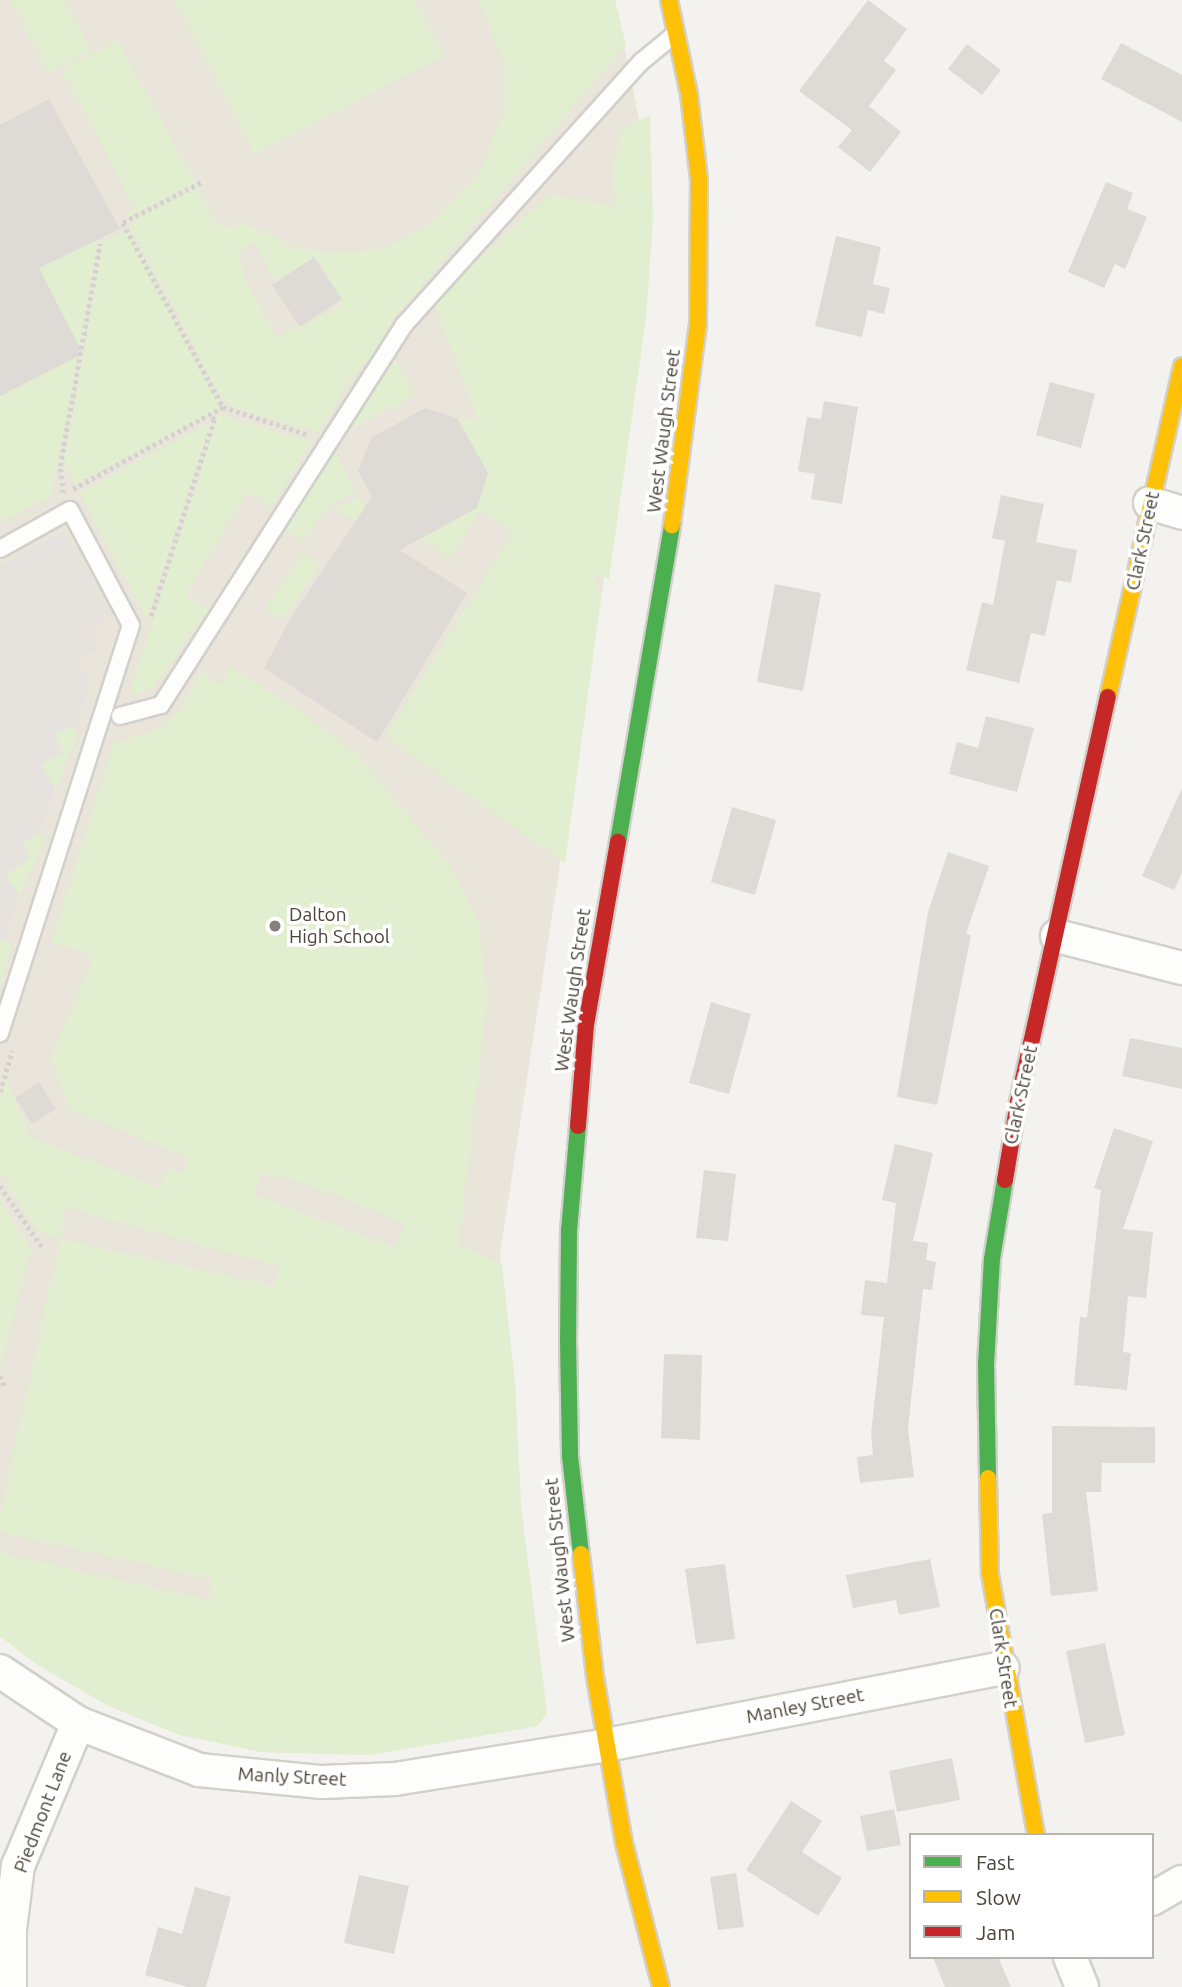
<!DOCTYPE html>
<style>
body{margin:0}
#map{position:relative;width:1182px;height:1987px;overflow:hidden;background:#f4f2ee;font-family:Ubuntu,sans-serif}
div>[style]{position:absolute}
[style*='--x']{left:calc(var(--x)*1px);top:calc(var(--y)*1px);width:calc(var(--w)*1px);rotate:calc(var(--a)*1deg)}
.education>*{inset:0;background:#eae5da}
.green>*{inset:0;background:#e1eecf}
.parking>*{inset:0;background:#e6e3df}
.building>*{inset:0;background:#dedbd6}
.path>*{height:4.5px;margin-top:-2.25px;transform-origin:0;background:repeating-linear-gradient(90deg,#d3d2cc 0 3.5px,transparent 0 7px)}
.roads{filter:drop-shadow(2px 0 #d2d0cb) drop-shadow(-2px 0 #d2d0cb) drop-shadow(0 2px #d2d0cb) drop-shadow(0 -2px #d2d0cb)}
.lane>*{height:16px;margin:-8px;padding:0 8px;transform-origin:8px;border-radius:8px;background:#fdfdfc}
.street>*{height:32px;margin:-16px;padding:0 16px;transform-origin:16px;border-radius:16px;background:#fdfdfc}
.fast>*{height:16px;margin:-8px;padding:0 8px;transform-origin:8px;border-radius:8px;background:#4caf50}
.slow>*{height:16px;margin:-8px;padding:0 8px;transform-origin:8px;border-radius:8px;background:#ffc107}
.jam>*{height:16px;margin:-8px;padding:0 8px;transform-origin:8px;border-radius:8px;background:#c62828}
.dots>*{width:19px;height:19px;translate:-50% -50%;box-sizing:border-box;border:4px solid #fff;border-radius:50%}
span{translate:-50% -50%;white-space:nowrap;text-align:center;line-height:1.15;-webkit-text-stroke:7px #fff;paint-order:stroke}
.street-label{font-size:19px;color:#4b4439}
.poi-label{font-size:19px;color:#4b4439}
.left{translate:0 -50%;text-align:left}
.legend{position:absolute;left:909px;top:1833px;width:245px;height:126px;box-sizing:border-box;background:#fff;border:2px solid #b7b4b0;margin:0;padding:9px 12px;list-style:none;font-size:21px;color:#4b4439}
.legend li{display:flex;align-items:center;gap:14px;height:35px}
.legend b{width:35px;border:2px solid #b7b4b0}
</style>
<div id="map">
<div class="education">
<div style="clip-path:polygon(0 0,615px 0,639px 119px,643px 234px,603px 586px,500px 1254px,515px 1384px,521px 1508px,547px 1713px,537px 1726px,370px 1755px,262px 1752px,180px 1735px,107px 1705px,38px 1665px,0 1636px)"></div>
</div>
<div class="green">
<div style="clip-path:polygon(11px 0,64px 0,91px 50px,48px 72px)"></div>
<div style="clip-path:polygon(175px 0,415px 0,444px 56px,254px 154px)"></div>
<div style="clip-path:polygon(evenodd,480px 0,615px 0,626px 45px,389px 324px,385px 341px,347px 384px,319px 432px,234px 408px,220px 395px,129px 223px,197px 186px,216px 224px,232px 228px,241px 222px,301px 249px,334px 253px,373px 250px,394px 244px,429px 225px,479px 175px,505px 108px,504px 64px,480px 0,255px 242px,275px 280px,318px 259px,341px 306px,277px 337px,242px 273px,246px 269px,237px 253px,255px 242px)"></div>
<div style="clip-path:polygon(118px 41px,196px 183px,127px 218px,126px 213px,135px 208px,67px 79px,59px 83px,66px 66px)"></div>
<div style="clip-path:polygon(650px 115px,653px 220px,646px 318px,609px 579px,595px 575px,601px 598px,565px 863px,385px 737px,513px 533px,481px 509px,450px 558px,422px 538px,477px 508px,488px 473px,457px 418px,478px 420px,433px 302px,550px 194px,614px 206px,612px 170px,621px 130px)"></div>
<div style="clip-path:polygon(128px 231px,220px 408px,75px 484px,64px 464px,102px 243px)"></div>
<div style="clip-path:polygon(99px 239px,80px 348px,39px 268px)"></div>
<div style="clip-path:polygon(392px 355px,415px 395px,343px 433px)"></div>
<div style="clip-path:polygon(79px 356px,51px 496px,0 523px,0 396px)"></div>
<div style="clip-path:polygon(219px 414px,312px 442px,271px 507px,247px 492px,186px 594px,208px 610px,153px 688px,138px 694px,130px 692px)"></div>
<div style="clip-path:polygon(211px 423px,147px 620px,79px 492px)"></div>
<div style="clip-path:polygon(334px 448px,355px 492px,328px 506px,302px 543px,284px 527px)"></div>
<div style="clip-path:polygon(360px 497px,377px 534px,334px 508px)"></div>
<div style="clip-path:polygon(304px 553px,321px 565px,283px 619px,266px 608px)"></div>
<div style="clip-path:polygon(evenodd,230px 666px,296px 708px,359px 756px,451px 867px,480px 925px,487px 998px,459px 1245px,502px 1264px,515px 1384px,521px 1508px,547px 1713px,537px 1726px,370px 1755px,262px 1752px,180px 1735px,107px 1705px,38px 1665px,0 1636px,0 1553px,209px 1600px,212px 1579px,0 1532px,0 1515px,60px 1239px,35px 1230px,0 1171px,0 1100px,7px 1079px,30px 1137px,160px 1188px,167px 1168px,183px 1174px,187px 1157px,70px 1109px,50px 1059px,93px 959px,87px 952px,51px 943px,114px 742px,161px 729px,178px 713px,200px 672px,222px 685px,230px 666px,261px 1173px,303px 1182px,405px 1223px,396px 1248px,255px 1195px,261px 1173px,230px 666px,65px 1207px,278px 1266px,276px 1286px,60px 1239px,65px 1207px)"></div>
<div style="clip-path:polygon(72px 725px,78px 735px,55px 789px,42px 765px,63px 752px,55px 735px)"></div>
<div style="clip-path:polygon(40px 833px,46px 837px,20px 895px,6px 875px,29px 858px,22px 843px)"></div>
<div style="clip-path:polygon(6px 938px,12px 945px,0 989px,0 942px)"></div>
<div style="clip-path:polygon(0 1199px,31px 1249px,0 1367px)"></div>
</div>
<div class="parking">
<div style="clip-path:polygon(64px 531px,113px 615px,88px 630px,97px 649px,78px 661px,90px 681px,75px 726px,55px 735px,63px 752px,42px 765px,55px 789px,40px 833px,23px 843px,30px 858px,6px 875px,20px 895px,6px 938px,0 942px,0 566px)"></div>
</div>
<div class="building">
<div style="clip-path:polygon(868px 0,907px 29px,884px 61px,896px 70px,869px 106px,901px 132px,870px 172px,838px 147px,852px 130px,799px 91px)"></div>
<div style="clip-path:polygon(1121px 43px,1182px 75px,1182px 122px,1101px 79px)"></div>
<div style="clip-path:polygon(967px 44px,1001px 70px,982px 95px,948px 69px)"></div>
<div style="clip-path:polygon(49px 99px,120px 229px,39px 268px,83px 354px,0 396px,0 125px)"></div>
<div style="clip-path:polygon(1106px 182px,1133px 193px,1127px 209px,1147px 217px,1125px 269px,1115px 264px,1104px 288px,1068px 272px)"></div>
<div style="clip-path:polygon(836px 236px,881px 247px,873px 284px,890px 288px,884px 314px,868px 310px,862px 337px,815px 326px)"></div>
<div style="clip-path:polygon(314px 257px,342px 299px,300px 327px,272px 285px)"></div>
<div style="clip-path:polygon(1050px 382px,1095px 394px,1081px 448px,1036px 435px)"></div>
<div style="clip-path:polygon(824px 401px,858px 407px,842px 504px,811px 499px,815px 474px,798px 471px,807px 417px,821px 419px)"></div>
<div style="clip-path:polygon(425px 408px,457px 418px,488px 473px,477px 508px,400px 550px,467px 593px,377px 742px,264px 668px,290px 619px,372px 497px,358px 471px,371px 438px)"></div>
<div style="clip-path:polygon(1001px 495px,1044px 504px,1036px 542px,1077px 550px,1071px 583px,1057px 580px,1045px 636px,1031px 633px,1019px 683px,966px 670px,982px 602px,993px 605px,1005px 541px,992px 538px)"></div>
<div style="clip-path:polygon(775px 584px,821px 593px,803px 691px,757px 682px)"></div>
<div style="clip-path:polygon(986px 716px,1034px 728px,1017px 792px,949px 774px,957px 742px,978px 748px)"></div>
<div style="clip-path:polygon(1182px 788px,1182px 873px,1174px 890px,1142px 876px)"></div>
<div style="clip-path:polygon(732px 807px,776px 820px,755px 895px,711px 882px)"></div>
<div style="clip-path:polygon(948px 852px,989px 866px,966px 934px,971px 935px,937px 1105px,897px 1097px,928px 912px)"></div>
<div style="clip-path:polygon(711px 1002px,751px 1014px,729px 1094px,689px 1083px)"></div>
<div style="clip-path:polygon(1130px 1038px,1182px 1048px,1182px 1089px,1122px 1076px)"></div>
<div style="clip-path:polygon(39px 1082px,56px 1109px,32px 1124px,15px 1098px)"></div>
<div style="clip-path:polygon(1114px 1128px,1153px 1141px,1123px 1229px,1153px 1232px,1146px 1298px,1128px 1296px,1123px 1352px,1131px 1353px,1127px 1390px,1074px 1385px,1080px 1317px,1087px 1318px,1101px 1190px,1094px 1188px)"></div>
<div style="clip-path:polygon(895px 1144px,933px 1153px,913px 1241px,928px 1243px,926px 1260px,936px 1262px,932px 1290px,923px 1289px,908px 1428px,914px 1477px,860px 1483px,857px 1457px,873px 1455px,871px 1433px,884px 1317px,861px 1315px,865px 1280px,887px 1283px,896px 1203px,882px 1200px)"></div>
<div style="clip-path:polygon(704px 1170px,736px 1174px,728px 1241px,696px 1238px)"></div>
<div style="clip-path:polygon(664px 1354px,702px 1355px,700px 1440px,661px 1438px)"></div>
<div style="clip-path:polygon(1052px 1426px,1155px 1427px,1155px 1463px,1102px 1463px,1101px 1492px,1086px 1492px,1098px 1591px,1051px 1596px,1042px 1514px,1052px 1513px)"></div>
<div style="clip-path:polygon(930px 1559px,940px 1607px,899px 1615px,896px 1600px,853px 1608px,846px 1575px)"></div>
<div style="clip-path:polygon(725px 1564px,735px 1639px,696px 1644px,685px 1569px)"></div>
<div style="clip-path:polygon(1105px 1643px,1125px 1735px,1085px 1743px,1066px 1651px)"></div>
<div style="clip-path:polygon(952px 1758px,960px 1800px,897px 1812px,889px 1771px)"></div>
<div style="clip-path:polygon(791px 1801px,822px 1821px,802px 1852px,842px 1878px,818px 1916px,746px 1870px)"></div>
<div style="clip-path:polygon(894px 1809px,901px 1845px,867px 1851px,860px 1816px)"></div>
<div style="clip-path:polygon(736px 1873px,744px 1927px,718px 1930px,710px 1877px)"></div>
<div style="clip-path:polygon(359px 1875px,409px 1886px,394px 1954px,344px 1943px)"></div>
<div style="clip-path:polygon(195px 1887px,231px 1897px,206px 1987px,188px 1987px,145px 1975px,158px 1927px,182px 1934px)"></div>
<div style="clip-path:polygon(933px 1957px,998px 1957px,1011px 1987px,945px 1987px)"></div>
</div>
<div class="path">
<div style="--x:201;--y:183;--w:88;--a:152.9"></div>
<div style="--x:123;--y:223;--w:209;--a:61.5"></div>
<div style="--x:223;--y:407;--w:90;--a:18"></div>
<div style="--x:73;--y:489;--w:171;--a:-28.7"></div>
<div style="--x:63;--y:493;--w:27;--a:-96"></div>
<div style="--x:60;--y:466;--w:226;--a:-79.8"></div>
<div style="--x:151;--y:616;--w:206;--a:-72.2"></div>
<div style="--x:214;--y:420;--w:7;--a:-124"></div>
<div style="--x:0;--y:1092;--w:43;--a:-73.7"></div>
<div style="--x:0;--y:1186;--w:75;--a:55.3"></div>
<div style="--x:0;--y:1376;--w:12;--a:66"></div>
</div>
<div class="roads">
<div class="lane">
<div style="--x:0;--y:549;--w:80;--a:-29.1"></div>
<div style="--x:70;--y:510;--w:130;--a:62.1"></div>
<div style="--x:131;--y:625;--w:429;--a:107.8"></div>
<div style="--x:120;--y:716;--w:42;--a:-15"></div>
<div style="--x:161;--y:705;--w:451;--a:-57.4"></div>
<div style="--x:404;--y:325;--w:354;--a:-48"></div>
<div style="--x:641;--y:62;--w:45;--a:-39.6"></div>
</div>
<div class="street">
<div style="--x:1150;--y:503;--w:34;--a:17"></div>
<div style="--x:1057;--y:936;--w:129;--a:14.4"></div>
<div style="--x:0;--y:1671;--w:94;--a:33.7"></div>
<div style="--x:78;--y:1723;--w:130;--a:21.2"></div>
<div style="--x:199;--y:1770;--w:124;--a:5.6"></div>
<div style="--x:322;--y:1782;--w:73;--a:-2.4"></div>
<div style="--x:395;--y:1779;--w:215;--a:-9.1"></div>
<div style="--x:607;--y:1745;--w:403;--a:-11"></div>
<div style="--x:1152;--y:1899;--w:34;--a:-30"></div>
<div style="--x:1070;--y:1957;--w:32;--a:68"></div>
<div style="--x:10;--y:1987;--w:58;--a:-90"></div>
<div style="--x:10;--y:1929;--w:64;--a:-82.8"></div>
<div style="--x:18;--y:1866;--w:155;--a:-67.2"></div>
</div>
<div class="fast">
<div style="--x:618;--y:842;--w:322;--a:-80.3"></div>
<div style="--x:578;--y:1126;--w:104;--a:94.9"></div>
<div style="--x:569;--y:1230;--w:109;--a:90.5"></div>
<div style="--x:568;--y:1339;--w:117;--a:89"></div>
<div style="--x:570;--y:1456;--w:99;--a:83.6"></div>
<div style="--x:988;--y:1478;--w:113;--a:-91"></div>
<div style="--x:986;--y:1365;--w:106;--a:-86.8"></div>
<div style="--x:992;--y:1259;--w:80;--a:-80.7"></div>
</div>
<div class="slow">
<div style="--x:669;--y:0;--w:96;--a:78"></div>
<div style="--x:689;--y:94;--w:86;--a:83.3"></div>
<div style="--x:699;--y:179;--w:145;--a:90.4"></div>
<div style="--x:698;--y:324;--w:203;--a:97.4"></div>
<div style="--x:1108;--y:697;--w:339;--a:-77.4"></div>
<div style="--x:988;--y:1478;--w:96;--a:88.8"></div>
<div style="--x:990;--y:1574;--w:265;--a:80"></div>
<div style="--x:581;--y:1554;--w:124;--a:83.5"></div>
<div style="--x:595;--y:1677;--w:169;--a:80.1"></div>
<div style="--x:624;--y:1843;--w:149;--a:75.6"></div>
</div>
<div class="jam">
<div style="--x:578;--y:1126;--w:101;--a:-85.5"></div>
<div style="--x:586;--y:1025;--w:186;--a:-80.1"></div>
<div style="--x:1005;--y:1180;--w:79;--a:-80.5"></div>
<div style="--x:1018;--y:1102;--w:415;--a:-77.5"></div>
</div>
</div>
<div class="dots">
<div style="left:275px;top:926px;background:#868178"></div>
</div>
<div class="street-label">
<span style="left:664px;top:431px;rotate:-83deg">West Waugh Street</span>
<span style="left:1143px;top:541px;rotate:-78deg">Clark Street</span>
<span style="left:573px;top:990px;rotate:-82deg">West Waugh Street</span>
<span style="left:1021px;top:1095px;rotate:-78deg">Clark Street</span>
<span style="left:560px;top:1560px;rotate:-96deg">West Waugh Street</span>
<span style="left:1003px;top:1658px;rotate:81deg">Clark Street</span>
<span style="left:805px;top:1706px;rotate:-11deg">Manley Street</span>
<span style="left:292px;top:1777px;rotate:3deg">Manly Street</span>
<span style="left:43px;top:1812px;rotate:-69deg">Piedmont Lane</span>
</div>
<div class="poi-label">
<span class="left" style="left:289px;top:926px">Dalton<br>High School</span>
</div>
<ul class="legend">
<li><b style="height:9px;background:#4caf50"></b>Fast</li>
<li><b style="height:9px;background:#ffc107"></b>Slow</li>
<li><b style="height:9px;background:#c62828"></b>Jam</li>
</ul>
</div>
